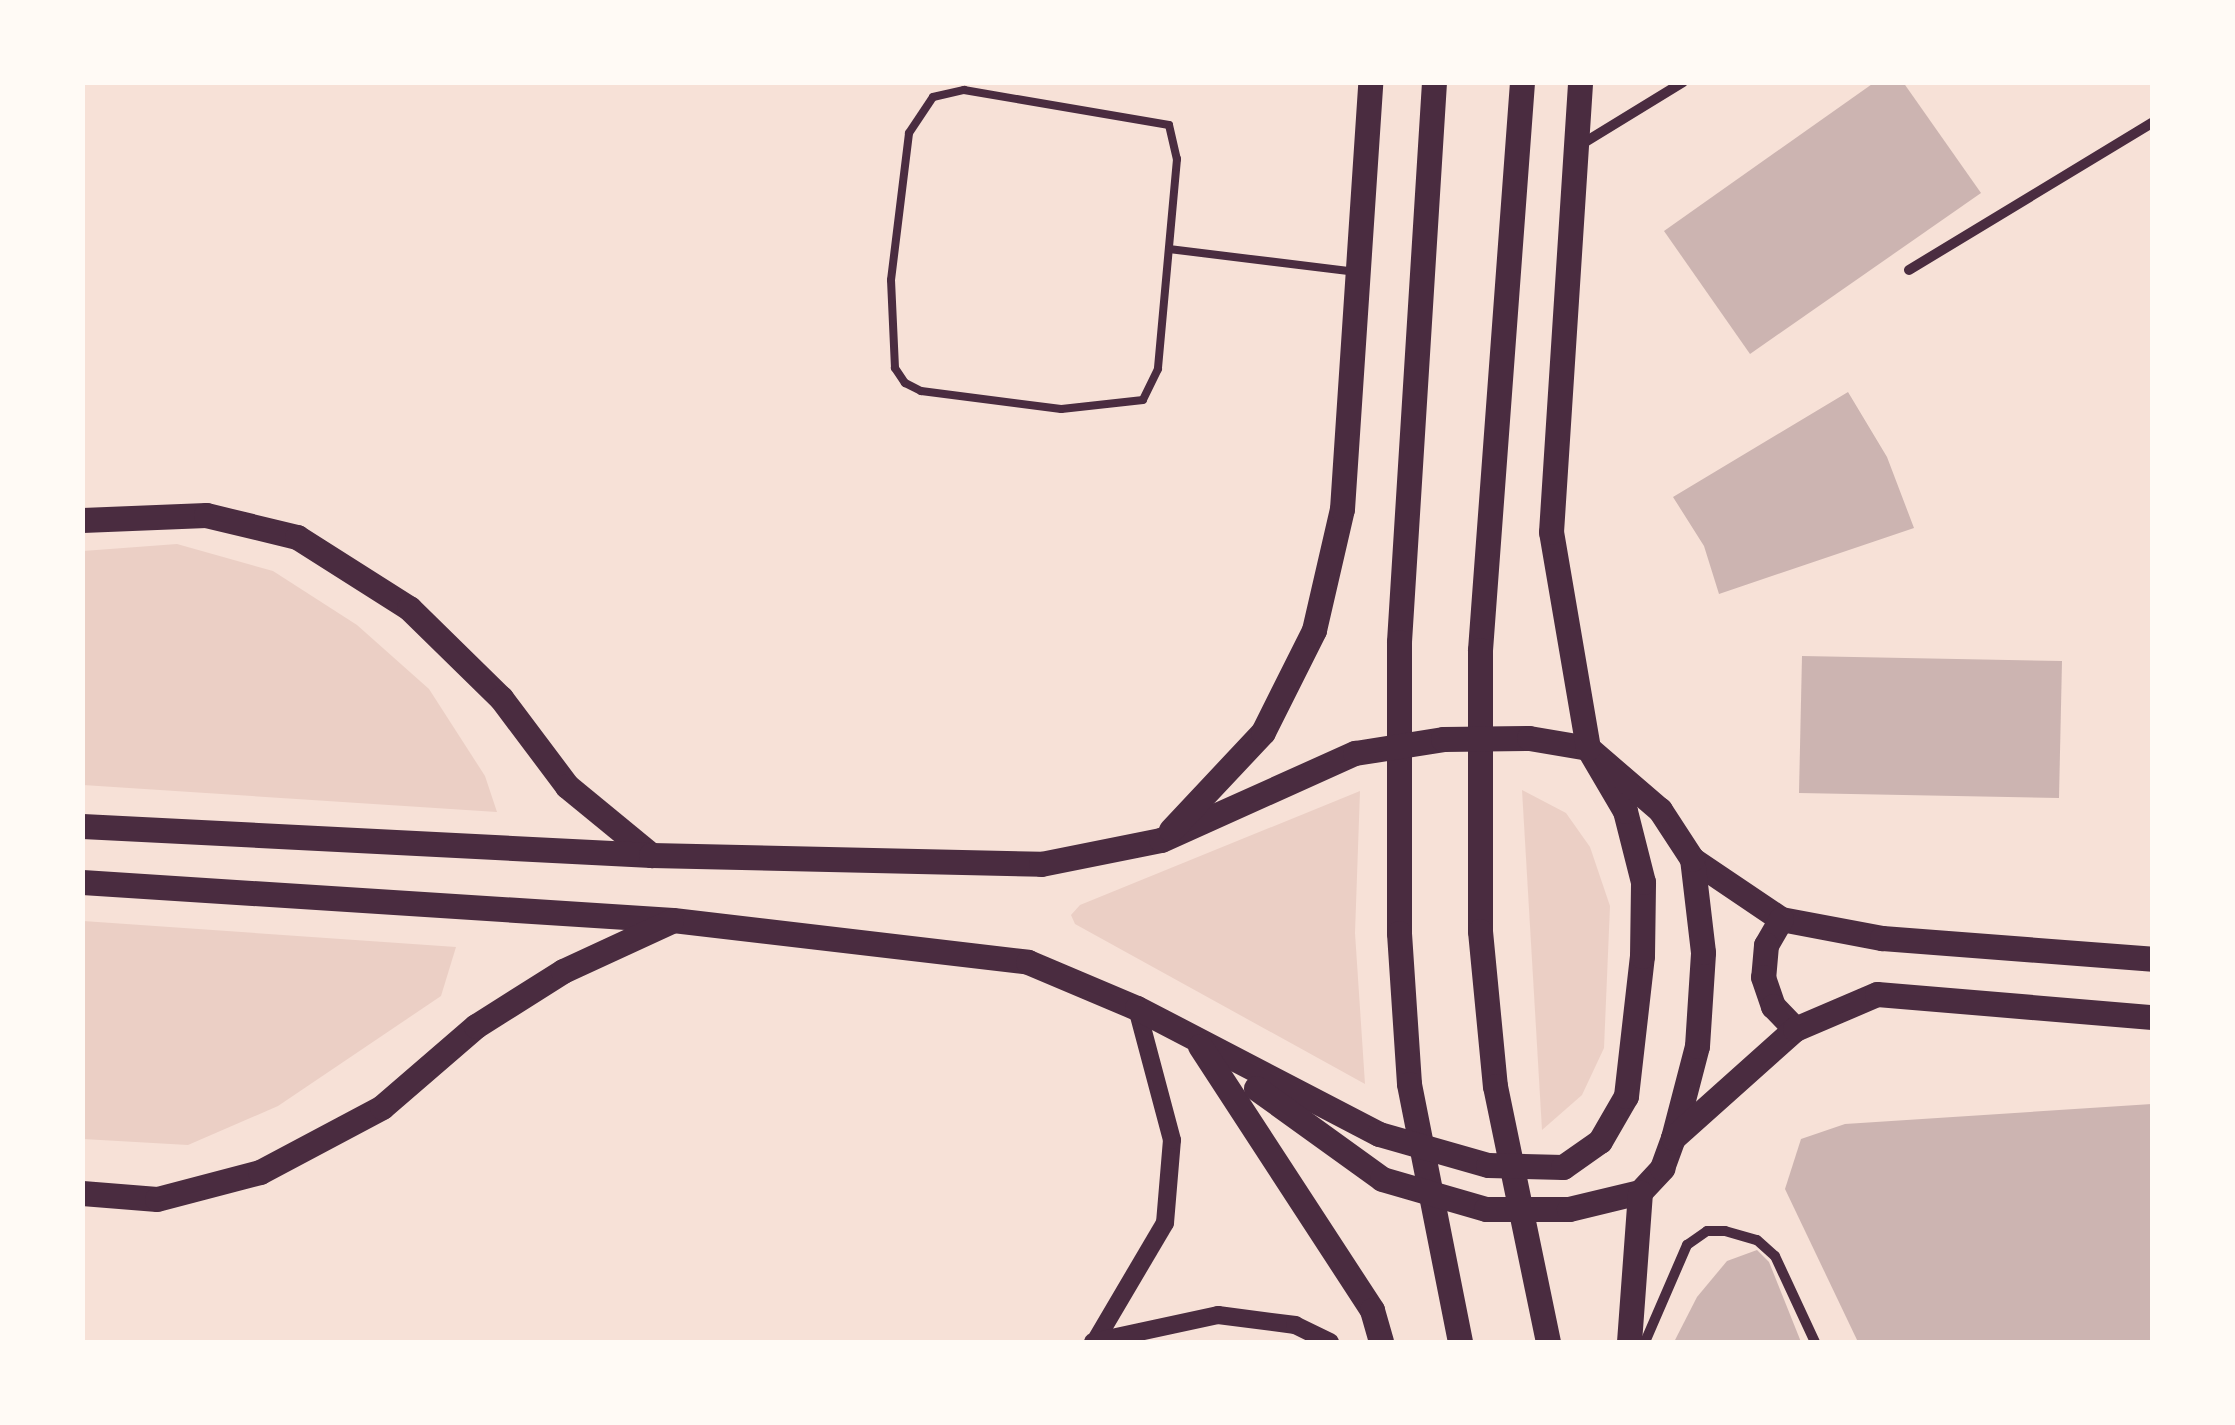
<!DOCTYPE html>
<style>
body{margin:0}
#map{position:relative;width:2235px;height:1425px;overflow:hidden;background:#f7e1d7;font-family:Jost,sans-serif}
div>[style]{position:absolute}
[style*='--x']{left:calc(var(--x)*1px);top:calc(var(--y)*1px);width:calc(var(--w)*1px);rotate:calc(var(--a)*1deg)}
.green>*{inset:0;background:#ebcfc5}
.building>*{inset:0;background:#ccb4b1}
.service>*{height:8px;margin:-4px;padding:0 4px;transform-origin:4px;border-radius:4px;background:#4a2c40}
.minor>*{height:10px;margin:-5px;padding:0 5px;transform-origin:5px;border-radius:5px;background:#4a2c40}
.tertiary>*{height:18px;margin:-9px;padding:0 9px;transform-origin:9px;border-radius:9px;background:#4a2c40}
.primary>*{height:25px;margin:-12.5px;padding:0 12.5px;transform-origin:12.5px;border-radius:12.5px;background:#4a2c40}
span{translate:-50% -50%;white-space:nowrap;text-align:center;line-height:1.15;-webkit-text-stroke:9px #fffaf5;paint-order:stroke}
.frame{position:absolute;inset:0;border:85px solid #fffaf5;pointer-events:none}
</style>
<div id="map">
<div class="green">
<div style="clip-path:polygon(177px 544px,273px 571px,357px 625px,429px 689px,485px 776px,497px 812px,83px 785px,83px 551px)"></div>
<div style="clip-path:polygon(1522px 790px,1566px 813px,1590px 847px,1610px 906px,1604px 1048px,1582px 1095px,1542px 1130px)"></div>
<div style="clip-path:polygon(1360px 791px,1355px 933px,1365px 1084px,1075px 924px,1071px 915px,1080px 905px)"></div>
<div style="clip-path:polygon(82px 921px,83px 921px,456px 947px,441px 996px,278px 1106px,188px 1145px,83px 1139px)"></div>
</div>
<div class="building">
<div style="clip-path:polygon(1875px 82px,1903px 82px,1981px 193px,1750px 354px,1664px 231px)"></div>
<div style="clip-path:polygon(1848px 392px,1887px 457px,1914px 528px,1719px 594px,1704px 546px,1673px 497px)"></div>
<div style="clip-path:polygon(1802px 656px,2062px 661px,2059px 798px,1799px 793px)"></div>
<div style="clip-path:polygon(2152px 1104px,2152px 1342px,1858px 1342px,1785px 1189px,1801px 1139px,1845px 1124px)"></div>
<div style="clip-path:polygon(1757px 1250px,1769px 1262px,1801px 1342px,1674px 1342px,1697px 1297px,1727px 1261px)"></div>
</div>
<div class="service">
<div style="--x:964;--y:90;--w:208;--a:9.7"></div>
<div style="--x:1169;--y:125;--w:35;--a:77"></div>
<div style="--x:1177;--y:159;--w:211;--a:95.2"></div>
<div style="--x:1158;--y:369;--w:34;--a:116"></div>
<div style="--x:1143;--y:400;--w:82;--a:173.7"></div>
<div style="--x:1061;--y:409;--w:141;--a:-172.7"></div>
<div style="--x:921;--y:391;--w:18;--a:-153"></div>
<div style="--x:905;--y:383;--w:18;--a:-124"></div>
<div style="--x:895;--y:368;--w:88;--a:-92.6"></div>
<div style="--x:891;--y:280;--w:148;--a:-83"></div>
<div style="--x:909;--y:133;--w:43;--a:-56.3"></div>
<div style="--x:933;--y:97;--w:32;--a:-13"></div>
<div style="--x:1169;--y:249;--w:187;--a:7"></div>
</div>
<div class="minor">
<div style="--x:1577;--y:147;--w:124;--a:-31.5"></div>
<div style="--x:1909;--y:270;--w:284;--a:-31.2"></div>
<div style="--x:1645;--y:1342;--w:106;--a:-66.6"></div>
<div style="--x:1687;--y:1245;--w:24;--a:-35"></div>
<div style="--x:1707;--y:1231;--w:18;--a:0"></div>
<div style="--x:1725;--y:1231;--w:33;--a:16"></div>
<div style="--x:1757;--y:1240;--w:24;--a:42"></div>
<div style="--x:1775;--y:1256;--w:95;--a:65.1"></div>
</div>
<div class="tertiary">
<div style="--x:1096;--y:1340;--w:136;--a:-59.5"></div>
<div style="--x:1165;--y:1223;--w:83;--a:-85.2"></div>
<div style="--x:1172;--y:1140;--w:137;--a:-104.9"></div>
<div style="--x:1093;--y:1342;--w:128;--a:-12.2"></div>
<div style="--x:1218;--y:1315;--w:78;--a:7.4"></div>
<div style="--x:1295;--y:1325;--w:39;--a:26"></div>
</div>
<div class="primary">
<div style="--x:1434;--y:82;--w:561;--a:93.58"></div>
<div style="--x:1399;--y:642;--w:291;--a:90"></div>
<div style="--x:1399;--y:933;--w:151;--a:86.2"></div>
<div style="--x:1409;--y:1084;--w:263;--a:78.8"></div>
<div style="--x:1522;--y:82;--w:570;--a:94.23"></div>
<div style="--x:1480;--y:650;--w:281;--a:90"></div>
<div style="--x:1480;--y:931;--w:156;--a:84.5"></div>
<div style="--x:1495;--y:1086;--w:261;--a:78.3"></div>
<div style="--x:82;--y:520;--w:124;--a:-2.3"></div>
<div style="--x:206;--y:515;--w:94;--a:13.6"></div>
<div style="--x:297;--y:537;--w:133;--a:32.4"></div>
<div style="--x:409;--y:608;--w:129;--a:44.4"></div>
<div style="--x:501;--y:698;--w:110;--a:53.1"></div>
<div style="--x:567;--y:786;--w:109;--a:39.4"></div>
<div style="--x:82;--y:826;--w:570;--a:2.92"></div>
<div style="--x:651;--y:855;--w:390;--a:1.3"></div>
<div style="--x:1041;--y:864;--w:122;--a:-11.3"></div>
<div style="--x:1161;--y:840;--w:213;--a:-24.2"></div>
<div style="--x:1355;--y:753;--w:89;--a:-9"></div>
<div style="--x:1443;--y:739;--w:86;--a:-0.7"></div>
<div style="--x:1529;--y:738;--w:60;--a:9.6"></div>
<div style="--x:1171;--y:830;--w:134;--a:-46.8"></div>
<div style="--x:1263;--y:732;--w:114;--a:-63.4"></div>
<div style="--x:1314;--y:630;--w:124;--a:-77"></div>
<div style="--x:1342;--y:509;--w:428;--a:-86.2"></div>
<div style="--x:1692;--y:859;--w:107;--a:34"></div>
<div style="--x:1781;--y:919;--w:103;--a:10.7"></div>
<div style="--x:1882;--y:938;--w:271;--a:4.4"></div>
<div style="--x:82;--y:882;--w:592;--a:3.68"></div>
<div style="--x:673;--y:920;--w:357;--a:6.7"></div>
<div style="--x:1028;--y:962;--w:118;--a:22.9"></div>
<div style="--x:1137;--y:1008;--w:273;--a:27.5"></div>
<div style="--x:1379;--y:1134;--w:113;--a:15.9"></div>
<div style="--x:1488;--y:1165;--w:75;--a:1.5"></div>
<div style="--x:1563;--y:1167;--w:45;--a:-35.1"></div>
<div style="--x:1600;--y:1141;--w:52;--a:-60"></div>
<div style="--x:1626;--y:1096;--w:141;--a:-83.5"></div>
<div style="--x:1642;--y:956;--w:74;--a:-89.2"></div>
<div style="--x:1643;--y:882;--w:73;--a:-104.2"></div>
<div style="--x:1625;--y:811;--w:73;--a:-120.4"></div>
<div style="--x:1781;--y:919;--w:30;--a:120"></div>
<div style="--x:1766;--y:945;--w:32;--a:95"></div>
<div style="--x:1763;--y:977;--w:31;--a:71"></div>
<div style="--x:1773;--y:1006;--w:32;--a:46"></div>
<div style="--x:1200;--y:1046;--w:315;--a:56.9"></div>
<div style="--x:1372;--y:1310;--w:33;--a:74"></div>
<div style="--x:1256;--y:1088;--w:155;--a:35.8"></div>
<div style="--x:1382;--y:1179;--w:108;--a:16.1"></div>
<div style="--x:1486;--y:1209;--w:83;--a:0"></div>
<div style="--x:1569;--y:1209;--w:73;--a:-13.5"></div>
<div style="--x:1640;--y:1192;--w:33;--a:-47"></div>
<div style="--x:1662;--y:1168;--w:32;--a:-70"></div>
<div style="--x:1673;--y:1138;--w:95;--a:-75.4"></div>
<div style="--x:1697;--y:1046;--w:94;--a:-86.3"></div>
<div style="--x:1703;--y:952;--w:94;--a:-96.7"></div>
<div style="--x:1692;--y:859;--w:59;--a:-123.1"></div>
<div style="--x:1660;--y:810;--w:95;--a:-139.3"></div>
<div style="--x:1588;--y:748;--w:219;--a:-99.7"></div>
<div style="--x:1551;--y:532;--w:451;--a:-86.3"></div>
<div style="--x:1673;--y:1138;--w:164;--a:-41.8"></div>
<div style="--x:1795;--y:1029;--w:89;--a:-23.1"></div>
<div style="--x:1877;--y:994;--w:276;--a:4.8"></div>
<div style="--x:82;--y:1193;--w:75;--a:4.6"></div>
<div style="--x:157;--y:1199;--w:106;--a:-14.7"></div>
<div style="--x:260;--y:1172;--w:138;--a:-28"></div>
<div style="--x:382;--y:1107;--w:124;--a:-40.8"></div>
<div style="--x:476;--y:1026;--w:103;--a:-32.3"></div>
<div style="--x:563;--y:971;--w:119;--a:-24.8"></div>
<div style="--x:1629;--y:1342;--w:150;--a:-85.8"></div>
</div>
<div class="frame"></div>
</div>
